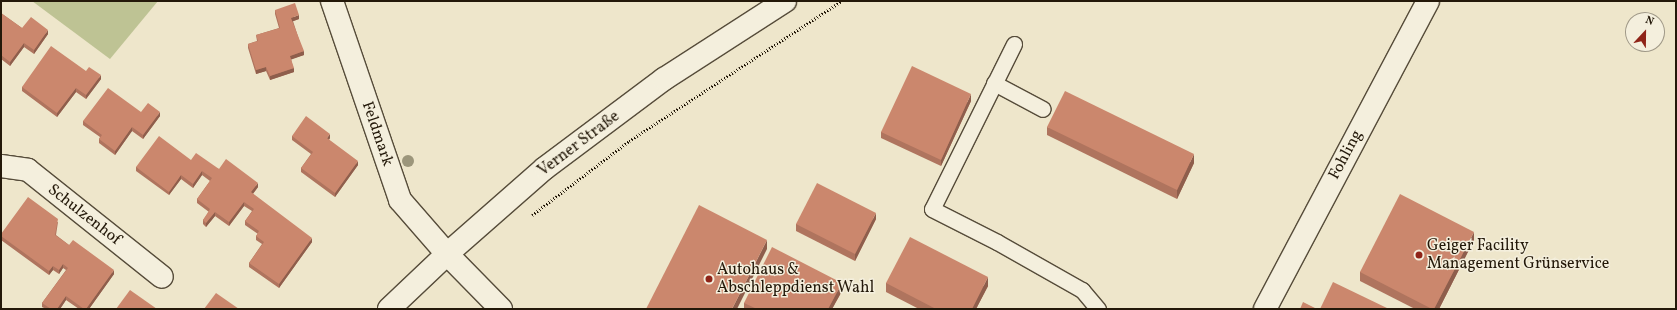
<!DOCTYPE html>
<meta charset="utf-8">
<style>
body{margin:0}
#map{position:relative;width:1677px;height:310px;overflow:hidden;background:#eee6cb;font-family:Vollkorn,serif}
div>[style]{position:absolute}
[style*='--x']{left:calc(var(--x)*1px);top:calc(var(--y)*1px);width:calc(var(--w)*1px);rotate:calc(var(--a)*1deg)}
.green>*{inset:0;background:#bec394}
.path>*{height:2.5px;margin-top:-1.25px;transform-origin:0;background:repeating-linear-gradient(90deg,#231809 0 1px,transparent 0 3px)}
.roads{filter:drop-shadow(1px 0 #564c3a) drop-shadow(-1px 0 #564c3a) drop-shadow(0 1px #564c3a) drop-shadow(0 -1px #564c3a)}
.lane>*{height:15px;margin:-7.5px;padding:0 7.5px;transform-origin:7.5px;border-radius:7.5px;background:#f4efdd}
.street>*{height:22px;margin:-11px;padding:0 11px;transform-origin:11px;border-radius:11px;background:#f4efdd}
.secondary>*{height:22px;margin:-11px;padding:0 11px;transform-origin:11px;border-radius:11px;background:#f4efdd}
.trees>*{width:12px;height:12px;margin:-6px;border-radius:50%;background:#9c967b}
.wall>*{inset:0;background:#af745e}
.shaded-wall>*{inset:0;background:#8e5e4c}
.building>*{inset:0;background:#cb876d}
.dots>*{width:11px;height:11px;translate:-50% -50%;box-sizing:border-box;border:2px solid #f4efdd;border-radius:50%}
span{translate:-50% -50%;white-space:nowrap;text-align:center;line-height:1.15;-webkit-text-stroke:3px #f4efdd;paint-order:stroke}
.street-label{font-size:16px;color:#231809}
.poi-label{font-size:16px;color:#231809}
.left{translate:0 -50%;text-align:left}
.frame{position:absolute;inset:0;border:2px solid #231809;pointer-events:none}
.north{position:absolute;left:1625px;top:12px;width:40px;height:40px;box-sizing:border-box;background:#f4efdd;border:1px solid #a09988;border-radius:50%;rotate:22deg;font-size:11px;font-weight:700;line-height:16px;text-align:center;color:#231809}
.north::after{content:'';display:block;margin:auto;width:14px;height:18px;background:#8f2418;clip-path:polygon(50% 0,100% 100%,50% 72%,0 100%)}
</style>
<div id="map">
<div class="green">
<div style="clip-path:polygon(32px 1px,158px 1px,110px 59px)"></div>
</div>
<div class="path">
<div style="--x:532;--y:215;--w:122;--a:-37.3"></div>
<div style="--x:629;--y:141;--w:254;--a:-33.4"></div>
</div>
<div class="roads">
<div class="lane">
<div style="--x:1014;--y:44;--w:184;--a:116.4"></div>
<div style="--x:932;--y:209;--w:73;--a:26.9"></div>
<div style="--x:997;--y:242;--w:98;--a:29.5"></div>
<div style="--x:1082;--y:290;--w:25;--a:50"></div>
<div style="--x:994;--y:83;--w:55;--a:28"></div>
</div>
<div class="street">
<div style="--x:332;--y:1;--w:210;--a:71.1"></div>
<div style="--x:400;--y:200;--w:72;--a:49"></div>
<div style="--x:447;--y:254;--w:77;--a:45.5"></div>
<div style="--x:1;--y:166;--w:27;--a:8"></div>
<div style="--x:28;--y:170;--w:171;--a:38.6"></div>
<div style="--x:1265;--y:309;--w:348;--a:-62.1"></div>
</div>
<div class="secondary">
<div style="--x:389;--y:309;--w:80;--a:-43.5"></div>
<div style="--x:447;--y:254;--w:130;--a:-41.3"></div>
<div style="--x:545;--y:168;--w:149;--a:-36.8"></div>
<div style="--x:664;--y:79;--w:144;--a:-32.8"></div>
</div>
</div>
<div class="trees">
<div style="left:408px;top:161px"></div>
</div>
<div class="wall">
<div style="clip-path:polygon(275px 10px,299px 19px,293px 21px,304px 55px,291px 59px,294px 72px,270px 80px,266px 71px,256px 74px,248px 48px,248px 44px,257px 41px,256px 35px,279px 28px,275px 14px)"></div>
<div style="clip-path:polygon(1px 13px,22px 28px,48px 34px,34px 54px,24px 47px,10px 66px,1px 59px)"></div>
<div style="clip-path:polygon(86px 71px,101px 79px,86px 99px,76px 92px,57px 117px,22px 91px,22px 87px)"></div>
<div style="clip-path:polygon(971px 101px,941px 166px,881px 138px,881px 132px)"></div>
<div style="clip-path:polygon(141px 112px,160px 116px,143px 139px,132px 131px,115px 155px,99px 143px,99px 139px,100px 137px,83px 125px,83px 121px)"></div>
<div style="clip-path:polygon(1047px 127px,1194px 163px,1177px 199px,1047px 135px)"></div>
<div style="clip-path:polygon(292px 136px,330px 138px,329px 140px,358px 165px,335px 197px,301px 172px,301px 168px,311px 154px,292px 140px)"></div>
<div style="clip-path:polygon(191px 160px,219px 169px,258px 187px,253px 194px,312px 242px,279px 288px,249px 267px,249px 263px,262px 244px,256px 240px,256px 236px,258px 234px,245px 225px,245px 221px,252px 211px,244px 206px,229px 226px,215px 216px,206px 227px,203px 224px,203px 220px,209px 212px,197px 203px,197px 199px,210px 181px,202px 175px,193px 188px,181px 179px,169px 195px,136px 171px,136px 167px)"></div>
<div style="clip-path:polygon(876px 219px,855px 261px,796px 231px,796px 224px)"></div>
<div style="clip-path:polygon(58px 222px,56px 235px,69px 245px,114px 274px,89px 309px,79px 309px,66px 300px,60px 309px,46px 309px,42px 307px,42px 303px,66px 270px,63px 268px,59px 274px,53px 270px,49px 275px,1px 240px,1px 234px)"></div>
<div style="clip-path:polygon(1474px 240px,1439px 309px,1415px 309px,1360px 281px,1360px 272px)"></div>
<div style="clip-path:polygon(886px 283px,988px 286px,976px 309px,919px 309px,886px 292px)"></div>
<div style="clip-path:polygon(842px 291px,832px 309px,744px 309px,744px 303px)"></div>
</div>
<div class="shaded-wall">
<div style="clip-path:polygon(299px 15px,299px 19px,291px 22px,291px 18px)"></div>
<div style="clip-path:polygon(48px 30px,48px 34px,34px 54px,34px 50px)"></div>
<div style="clip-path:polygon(24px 43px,24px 47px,10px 66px,10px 62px)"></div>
<div style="clip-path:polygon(304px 51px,304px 55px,290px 60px,290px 56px)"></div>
<div style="clip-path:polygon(266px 67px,266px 71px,256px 74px,256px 70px)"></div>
<div style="clip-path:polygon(294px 68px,294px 72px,270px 80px,270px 76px)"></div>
<div style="clip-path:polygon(101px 75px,101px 79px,86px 99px,86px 95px)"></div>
<div style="clip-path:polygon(76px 88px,76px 92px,57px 117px,57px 113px)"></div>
<div style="clip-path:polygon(971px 94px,971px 101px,941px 166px,941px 160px)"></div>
<div style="clip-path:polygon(160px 112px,160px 116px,143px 139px,143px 135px)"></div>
<div style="clip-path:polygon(132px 127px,132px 131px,115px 155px,115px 151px)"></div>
<div style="clip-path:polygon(330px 134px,330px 138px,327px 142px,327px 138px)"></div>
<div style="clip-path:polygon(1194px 154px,1194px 163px,1177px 199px,1177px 190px)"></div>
<div style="clip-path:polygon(358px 161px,358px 165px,335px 197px,335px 193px)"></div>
<div style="clip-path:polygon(202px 171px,202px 175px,193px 188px,193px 184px)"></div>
<div style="clip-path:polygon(181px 175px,181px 179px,169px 195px,169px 192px)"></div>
<div style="clip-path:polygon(258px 183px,258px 187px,251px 196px,251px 192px)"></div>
<div style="clip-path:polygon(244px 202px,244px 206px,229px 226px,229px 222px)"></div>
<div style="clip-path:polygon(215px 212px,215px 216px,206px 227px,206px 223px)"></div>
<div style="clip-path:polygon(876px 213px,876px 219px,855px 261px,855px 254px)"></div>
<div style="clip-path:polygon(1474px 232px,1474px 240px,1439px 309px,1434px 309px)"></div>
<div style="clip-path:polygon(312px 238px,312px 242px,279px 288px,279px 284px)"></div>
<div style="clip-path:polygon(767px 240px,767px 249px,737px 309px,732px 309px)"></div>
<div style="clip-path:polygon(63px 264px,63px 268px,59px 274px,59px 270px)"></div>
<div style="clip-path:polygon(53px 266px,53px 270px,49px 275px,49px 271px)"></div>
<div style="clip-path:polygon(114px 270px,114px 274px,89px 309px,86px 309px)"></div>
<div style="clip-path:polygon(988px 277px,988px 286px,976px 309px,972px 309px)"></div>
<div style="clip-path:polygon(842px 283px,842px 291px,832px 309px,828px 309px)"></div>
<div style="clip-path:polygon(66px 296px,66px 300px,60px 309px,57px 309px)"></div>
</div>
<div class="building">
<div style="clip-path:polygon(295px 3px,299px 15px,291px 18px,304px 51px,290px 56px,294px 68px,270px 76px,266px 67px,256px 70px,248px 44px,258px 41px,256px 35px,280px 28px,275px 10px)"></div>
<div style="clip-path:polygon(1px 13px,22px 28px,31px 17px,48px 30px,34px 50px,24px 43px,10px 62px,1px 55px)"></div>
<div style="clip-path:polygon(51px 46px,86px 71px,89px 67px,101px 75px,86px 95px,76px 88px,57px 113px,22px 87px)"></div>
<div style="clip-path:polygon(912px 66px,971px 94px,941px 160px,881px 132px)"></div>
<div style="clip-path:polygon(108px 88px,141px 112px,148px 103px,160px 112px,143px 135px,132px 127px,115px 151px,99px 139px,102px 135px,83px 121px)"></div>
<div style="clip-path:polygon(1065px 91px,1194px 154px,1177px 190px,1047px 127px)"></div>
<div style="clip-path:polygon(306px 116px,330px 134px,327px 138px,358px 161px,335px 193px,301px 168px,313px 152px,292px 136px)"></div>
<div style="clip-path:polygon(159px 136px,191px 160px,196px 153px,219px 169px,226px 159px,258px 183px,251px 192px,312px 238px,279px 284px,249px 263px,264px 242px,256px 236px,259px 231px,245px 221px,254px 209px,244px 202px,229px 222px,215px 212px,206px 223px,203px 220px,210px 209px,197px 199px,212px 178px,202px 171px,193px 184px,181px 175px,169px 192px,136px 167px)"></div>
<div style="clip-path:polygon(817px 183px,876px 213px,855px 254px,796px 224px)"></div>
<div style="clip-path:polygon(1400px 194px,1474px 232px,1434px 309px,1432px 309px,1360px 272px)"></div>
<div style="clip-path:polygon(28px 197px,58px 219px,55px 235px,69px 245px,73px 240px,114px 270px,86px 309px,84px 309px,66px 296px,57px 309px,51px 309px,42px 303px,68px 268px,63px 264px,59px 270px,53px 266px,49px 271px,1px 236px,1px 234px)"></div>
<div style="clip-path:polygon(699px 205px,767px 240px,732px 309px,646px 309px)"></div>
<div style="clip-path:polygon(910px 237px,988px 277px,972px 309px,936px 309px,886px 283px)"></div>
<div style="clip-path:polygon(772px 247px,842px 283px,828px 309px,757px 309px,744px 303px)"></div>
<div style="clip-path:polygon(1333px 282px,1389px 309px,1320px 309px)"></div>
<div style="clip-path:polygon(130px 290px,157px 309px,116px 309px)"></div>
<div style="clip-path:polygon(216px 293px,239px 309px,204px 309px)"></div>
<div style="clip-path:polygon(1303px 302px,1317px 309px,1300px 309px)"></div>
</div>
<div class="dots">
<div style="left:1419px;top:255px;background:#8f2418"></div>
<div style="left:709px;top:279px;background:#8f2418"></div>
</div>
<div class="street-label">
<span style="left:377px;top:134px;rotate:71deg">Feldmark</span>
<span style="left:579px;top:144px;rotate:-37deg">Verner Straße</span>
<span style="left:1346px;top:155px;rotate:-62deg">Fohling</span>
<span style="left:84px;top:215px;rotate:38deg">Schulzenhof</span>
</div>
<div class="poi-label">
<span class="left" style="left:1427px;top:255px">Geiger Facility<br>Management Grünservice</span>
<span class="left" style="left:717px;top:279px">Autohaus &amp;<br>Abschleppdienst Wahl</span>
</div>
<div class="frame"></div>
<div class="north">N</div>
</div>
